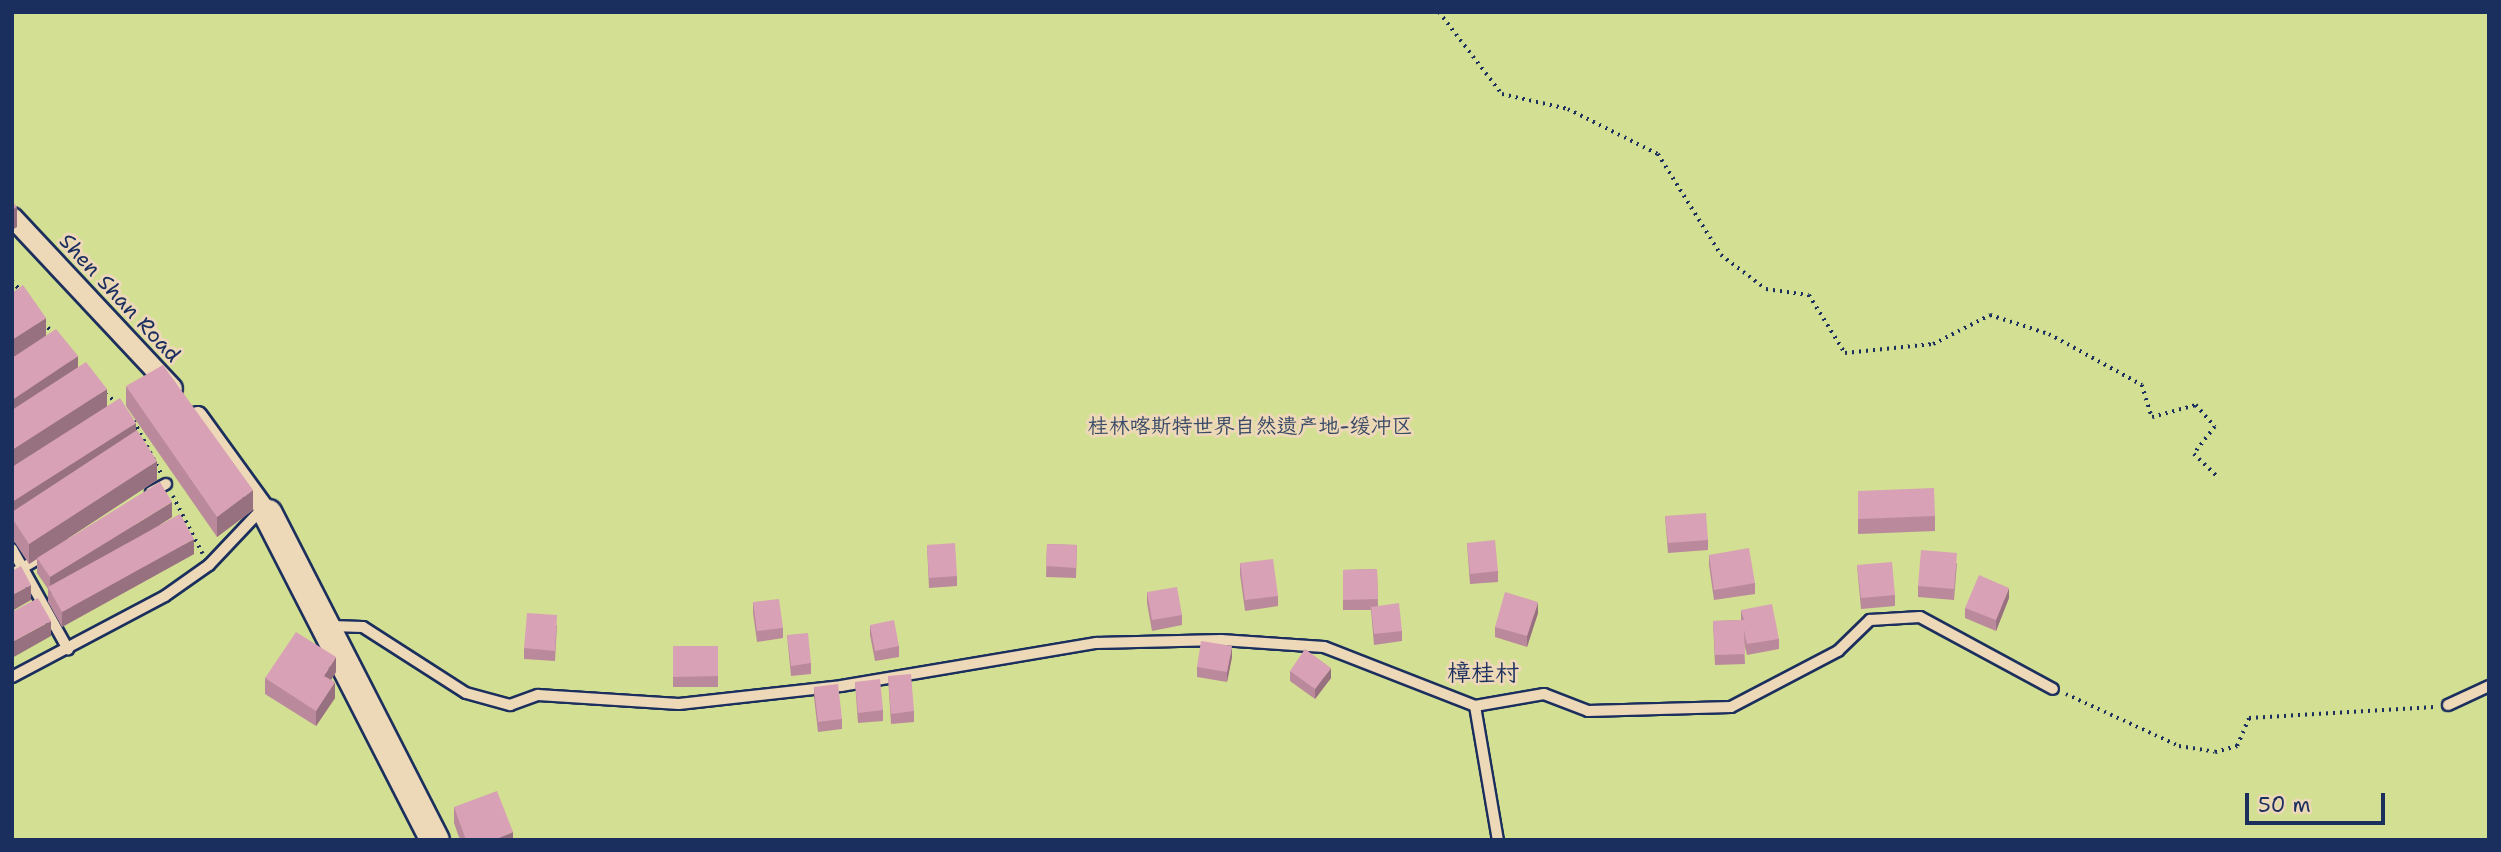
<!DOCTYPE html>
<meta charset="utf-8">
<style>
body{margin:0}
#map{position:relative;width:2501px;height:852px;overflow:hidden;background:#e7c8b6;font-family:"Shantell Sans","LXGW WenKai TC",sans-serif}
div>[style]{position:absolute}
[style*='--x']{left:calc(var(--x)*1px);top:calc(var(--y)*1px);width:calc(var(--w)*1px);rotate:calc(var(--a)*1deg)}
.green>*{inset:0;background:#d3df92}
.path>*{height:3.5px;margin-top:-1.75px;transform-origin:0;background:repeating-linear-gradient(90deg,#1b2f5e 0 2px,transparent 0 7px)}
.roads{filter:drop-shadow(2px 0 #1b2f5e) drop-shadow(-2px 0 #1b2f5e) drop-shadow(0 2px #1b2f5e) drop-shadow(0 -2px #1b2f5e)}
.service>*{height:10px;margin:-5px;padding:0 5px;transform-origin:5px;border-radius:5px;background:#edd8b7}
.minor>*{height:19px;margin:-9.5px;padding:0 9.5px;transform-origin:9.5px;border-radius:9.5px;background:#edd8b7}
.secondary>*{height:28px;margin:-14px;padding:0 14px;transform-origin:14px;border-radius:14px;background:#edd8b7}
.wall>*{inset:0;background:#ba8a9c}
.shaded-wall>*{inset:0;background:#97717f}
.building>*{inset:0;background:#d8a1b5}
span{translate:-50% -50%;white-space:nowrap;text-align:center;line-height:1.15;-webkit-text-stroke:6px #edd8b7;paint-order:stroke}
.street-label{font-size:21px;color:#1b2f5e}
.park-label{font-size:21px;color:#374966}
.quarter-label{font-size:24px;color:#1b2f5e}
.frame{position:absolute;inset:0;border:14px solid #1b2f5e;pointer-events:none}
.scale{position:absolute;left:2245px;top:793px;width:140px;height:32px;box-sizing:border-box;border:4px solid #1b2f5e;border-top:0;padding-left:9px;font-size:21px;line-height:24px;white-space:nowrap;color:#1b2f5e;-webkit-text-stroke:5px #edd8b7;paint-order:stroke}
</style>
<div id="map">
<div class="green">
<div style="clip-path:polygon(12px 12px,2489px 12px,2489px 840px,12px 840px)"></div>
</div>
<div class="path">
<div style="--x:1439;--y:12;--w:103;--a:52.5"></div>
<div style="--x:1502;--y:94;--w:68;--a:12.8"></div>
<div style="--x:1568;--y:109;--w:101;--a:26.6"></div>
<div style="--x:1658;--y:154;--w:119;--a:58"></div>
<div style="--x:1721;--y:255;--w:56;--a:37.1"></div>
<div style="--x:1766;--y:289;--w:43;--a:7.9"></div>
<div style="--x:1809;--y:295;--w:68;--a:58.2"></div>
<div style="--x:1845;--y:353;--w:88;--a:-5.8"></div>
<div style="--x:1933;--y:344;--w:64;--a:-27"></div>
<div style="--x:1990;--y:315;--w:62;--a:17.9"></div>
<div style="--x:2049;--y:334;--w:106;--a:28.7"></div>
<div style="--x:2142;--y:385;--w:34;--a:73"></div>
<div style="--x:2152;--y:417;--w:46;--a:-15.3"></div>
<div style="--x:2196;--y:405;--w:29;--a:49"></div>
<div style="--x:2215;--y:427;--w:34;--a:128"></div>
<div style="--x:2194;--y:454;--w:35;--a:44"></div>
<div style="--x:12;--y:281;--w:13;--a:48"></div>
<div style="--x:44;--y:322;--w:17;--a:54"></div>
<div style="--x:105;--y:394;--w:16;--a:35"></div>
<div style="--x:134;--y:421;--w:59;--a:62.6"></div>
<div style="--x:173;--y:496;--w:65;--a:62.7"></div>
<div style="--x:2066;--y:694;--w:124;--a:24.7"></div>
<div style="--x:2179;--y:746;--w:36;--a:9"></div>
<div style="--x:2215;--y:752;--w:23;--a:-15"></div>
<div style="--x:2237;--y:746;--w:30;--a:-67"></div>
<div style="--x:2249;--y:718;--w:186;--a:-3.4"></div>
</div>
<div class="roads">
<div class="service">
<div style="--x:151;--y:492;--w:17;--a:-28"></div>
<div style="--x:12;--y:549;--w:115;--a:60.8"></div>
<div style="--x:12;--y:574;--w:42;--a:-30.3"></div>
<div style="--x:331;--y:626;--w:32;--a:2"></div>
<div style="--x:363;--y:627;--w:122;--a:32.7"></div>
<div style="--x:466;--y:693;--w:46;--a:15.3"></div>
<div style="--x:510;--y:705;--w:30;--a:-20"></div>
<div style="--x:538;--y:695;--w:141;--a:3.7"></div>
<div style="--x:679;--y:704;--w:163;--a:-6.3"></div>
<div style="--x:841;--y:686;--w:259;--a:-9.6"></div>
<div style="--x:1096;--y:643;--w:125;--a:-1.4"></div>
<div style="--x:1221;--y:640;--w:103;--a:3.9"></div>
<div style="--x:1324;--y:647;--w:162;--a:21.3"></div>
<div style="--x:1475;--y:706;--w:136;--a:80.3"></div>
<div style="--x:12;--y:677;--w:173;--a:-27.9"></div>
<div style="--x:165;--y:596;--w:54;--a:-35.2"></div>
<div style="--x:209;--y:565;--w:77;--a:-46.6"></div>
<div style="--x:2448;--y:705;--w:45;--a:-24.9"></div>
<div style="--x:1475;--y:706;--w:70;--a:-9.9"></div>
<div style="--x:1544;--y:694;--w:47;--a:21.1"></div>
<div style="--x:1588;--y:711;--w:143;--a:-1.6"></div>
<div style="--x:1731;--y:707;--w:121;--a:-27.6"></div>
<div style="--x:1838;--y:651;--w:45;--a:-44.1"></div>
<div style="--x:1870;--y:620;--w:50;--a:-3.4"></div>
<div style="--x:1920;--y:617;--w:151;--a:28.4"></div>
</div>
<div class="minor">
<div style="--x:12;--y:217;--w:234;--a:46.9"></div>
<div style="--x:197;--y:416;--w:121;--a:54.1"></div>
</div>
<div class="secondary">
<div style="--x:268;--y:514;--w:366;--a:62.9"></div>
</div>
</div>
<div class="wall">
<div style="clip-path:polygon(12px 293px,46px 336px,78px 367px,107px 406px,136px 431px,157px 480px,67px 539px,172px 517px,160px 525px,194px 554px,62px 627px,48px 602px,48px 589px,37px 573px,37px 559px,29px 564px,12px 538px)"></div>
<div style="clip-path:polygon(126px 386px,253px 510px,217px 537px,126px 406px)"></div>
<div style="clip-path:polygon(1858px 491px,1935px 516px,1935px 531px,1858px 534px)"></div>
<div style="clip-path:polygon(1665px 516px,1708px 540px,1708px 550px,1668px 553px)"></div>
<div style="clip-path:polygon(1467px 543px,1498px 571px,1498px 582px,1470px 584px)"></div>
<div style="clip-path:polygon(1047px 544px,1077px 545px,1076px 578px,1046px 577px)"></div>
<div style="clip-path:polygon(927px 545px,957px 576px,957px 586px,929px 588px)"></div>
<div style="clip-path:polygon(1709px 555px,1755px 583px,1755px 594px,1714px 600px,1709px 565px)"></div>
<div style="clip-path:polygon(1240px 563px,1278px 596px,1278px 606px,1245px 611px,1240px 574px)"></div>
<div style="clip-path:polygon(1957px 563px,1954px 600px,1918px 597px,1918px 586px)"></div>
<div style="clip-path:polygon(1857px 565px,1895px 595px,1895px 606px,1861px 609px)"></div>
<div style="clip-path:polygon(1377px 569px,1378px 606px,1402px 631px,1402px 641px,1374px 645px,1371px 610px,1343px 610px,1343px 570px)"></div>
<div style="clip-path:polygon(1147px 592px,1182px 615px,1182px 625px,1152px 631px,1147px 603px)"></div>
<div style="clip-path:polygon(2009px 598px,1996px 631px,1965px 618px,1965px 608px)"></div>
<div style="clip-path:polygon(753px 602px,783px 628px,783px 638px,757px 642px,753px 613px)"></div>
<div style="clip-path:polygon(1741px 610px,1779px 639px,1779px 649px,1747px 655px,1744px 643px,1745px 664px,1715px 665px,1713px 621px,1741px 620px)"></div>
<div style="clip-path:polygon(1538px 613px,1527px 647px,1495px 637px,1495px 627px)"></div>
<div style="clip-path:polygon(557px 625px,555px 661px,524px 659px,524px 648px)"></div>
<div style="clip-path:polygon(870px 625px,899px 646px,899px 657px,875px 661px,870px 635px)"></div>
<div style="clip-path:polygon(787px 635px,811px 663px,811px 674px,791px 676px)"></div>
<div style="clip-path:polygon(673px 646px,718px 646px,718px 687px,673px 687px)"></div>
<div style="clip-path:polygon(1232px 657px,1227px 682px,1197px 677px,1197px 667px)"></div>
<div style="clip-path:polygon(1290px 671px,1331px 678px,1315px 699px,1290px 681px)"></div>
<div style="clip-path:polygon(336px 672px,331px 680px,335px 698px,316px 726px,265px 694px,265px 678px)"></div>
<div style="clip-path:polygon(888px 676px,914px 711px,914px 722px,891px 724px)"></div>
<div style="clip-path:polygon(855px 682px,883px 710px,883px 721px,858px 723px)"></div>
<div style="clip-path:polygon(814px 687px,842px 719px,842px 729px,818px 732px,814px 697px)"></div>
<div style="clip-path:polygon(454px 807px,513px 840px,460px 840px,454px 823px)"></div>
</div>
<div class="shaded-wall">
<div style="clip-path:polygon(17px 207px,17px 227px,12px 230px,12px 210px)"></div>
<div style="clip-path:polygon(46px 318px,46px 338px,12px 360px,12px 340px)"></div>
<div style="clip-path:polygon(78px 356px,78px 376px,12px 420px,12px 400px)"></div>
<div style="clip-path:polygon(107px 389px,107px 409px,12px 470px,12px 450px)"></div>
<div style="clip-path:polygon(136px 423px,136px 438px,12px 517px,12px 502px)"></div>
<div style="clip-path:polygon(157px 461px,157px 480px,29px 564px,29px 544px)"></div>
<div style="clip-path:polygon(253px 490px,253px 510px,217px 537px,217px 517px)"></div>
<div style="clip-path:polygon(172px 502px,172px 517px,50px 593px,50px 577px)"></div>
<div style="clip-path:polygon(194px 539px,194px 554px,62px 627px,62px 612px)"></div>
<div style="clip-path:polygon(31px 585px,31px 600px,12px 611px,12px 595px)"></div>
<div style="clip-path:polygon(2009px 588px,2009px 598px,1996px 631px,1996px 620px)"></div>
<div style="clip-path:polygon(1538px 602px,1538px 613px,1527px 647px,1527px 636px)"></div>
<div style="clip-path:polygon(51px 621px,51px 636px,12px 658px,12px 642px)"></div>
<div style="clip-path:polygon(1232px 646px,1232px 657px,1227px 682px,1227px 672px)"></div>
<div style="clip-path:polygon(336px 657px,336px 672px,324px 691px,324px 676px)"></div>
<div style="clip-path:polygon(1331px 668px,1331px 678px,1315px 699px,1315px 689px)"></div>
<div style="clip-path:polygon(335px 682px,335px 698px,316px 726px,316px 711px)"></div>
<div style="clip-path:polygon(513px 832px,513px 840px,494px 840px)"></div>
</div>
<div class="building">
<div style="clip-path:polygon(12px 201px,17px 207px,12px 210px)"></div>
<div style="clip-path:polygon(23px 285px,46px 318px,12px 340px,12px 293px)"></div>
<div style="clip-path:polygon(56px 329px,78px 356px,12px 400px,12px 358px)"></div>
<div style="clip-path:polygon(86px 362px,107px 389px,12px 450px,12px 410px)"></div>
<div style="clip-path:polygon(163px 365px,253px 490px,217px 517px,126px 386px)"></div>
<div style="clip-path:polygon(120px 398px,136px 423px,12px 502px,12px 467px)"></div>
<div style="clip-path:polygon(137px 430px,157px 461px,29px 544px,12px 518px,12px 512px)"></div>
<div style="clip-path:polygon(160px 482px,172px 502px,50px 577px,37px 558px)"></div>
<div style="clip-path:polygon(1934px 488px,1935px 516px,1858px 519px,1858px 491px)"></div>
<div style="clip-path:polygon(1706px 513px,1708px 540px,1668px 543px,1665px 516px)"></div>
<div style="clip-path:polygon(180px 514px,194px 539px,62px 612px,48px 587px)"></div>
<div style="clip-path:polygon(1495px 540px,1498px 571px,1470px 574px,1467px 543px)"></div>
<div style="clip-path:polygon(955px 543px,957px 576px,929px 578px,927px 545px)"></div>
<div style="clip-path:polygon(1047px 544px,1077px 545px,1076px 568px,1046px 566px)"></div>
<div style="clip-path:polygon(1749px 548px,1755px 583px,1714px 590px,1709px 555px)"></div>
<div style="clip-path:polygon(1921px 550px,1957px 553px,1954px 589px,1918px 586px)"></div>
<div style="clip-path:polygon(1273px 559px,1278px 596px,1245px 600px,1240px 563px)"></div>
<div style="clip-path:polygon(1892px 562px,1895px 595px,1861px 598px,1857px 565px)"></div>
<div style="clip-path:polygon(21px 566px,31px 585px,12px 595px,12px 571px)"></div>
<div style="clip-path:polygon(1377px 569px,1378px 599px,1343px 600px,1343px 570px)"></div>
<div style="clip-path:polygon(1979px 575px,2009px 588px,1996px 620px,1965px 608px)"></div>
<div style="clip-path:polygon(1177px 587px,1182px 615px,1152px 620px,1147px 592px)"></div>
<div style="clip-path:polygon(1505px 592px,1538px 602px,1527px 636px,1495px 627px)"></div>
<div style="clip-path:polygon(38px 598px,51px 621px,12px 642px,12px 612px)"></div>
<div style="clip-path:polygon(779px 599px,783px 628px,757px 631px,753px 602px)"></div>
<div style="clip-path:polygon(1399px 603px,1402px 631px,1374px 634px,1371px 607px)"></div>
<div style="clip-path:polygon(1772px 604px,1779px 639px,1747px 644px,1744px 630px,1745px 654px,1715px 655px,1713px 621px,1744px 620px,1741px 610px)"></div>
<div style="clip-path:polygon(527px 613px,557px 615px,555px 651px,524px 648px)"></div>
<div style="clip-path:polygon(894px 620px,899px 646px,875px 651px,870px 625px)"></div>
<div style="clip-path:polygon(296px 632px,336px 657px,324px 676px,335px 682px,316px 711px,265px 678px)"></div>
<div style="clip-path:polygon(808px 633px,811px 663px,791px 666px,787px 635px)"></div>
<div style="clip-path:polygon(1201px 641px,1232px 646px,1227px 672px,1197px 667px)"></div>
<div style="clip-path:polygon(673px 646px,718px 646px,718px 676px,673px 677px)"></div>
<div style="clip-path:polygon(1305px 649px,1331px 668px,1315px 689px,1290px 671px)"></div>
<div style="clip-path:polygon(911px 674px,914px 711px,891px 714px,888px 676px)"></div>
<div style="clip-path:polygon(880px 679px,883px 710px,858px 713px,855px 682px)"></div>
<div style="clip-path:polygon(838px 684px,842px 719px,818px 722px,814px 687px)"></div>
<div style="clip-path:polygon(497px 791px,513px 832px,494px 840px,466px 840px,454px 807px)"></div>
</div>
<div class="street-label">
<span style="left:120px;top:298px;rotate:47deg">Shen Shan Road</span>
</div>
<div class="park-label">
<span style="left:1250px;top:426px">桂林喀斯特世界自然遗产地-缓冲区</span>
</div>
<div class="quarter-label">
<span style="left:1483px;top:674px">樟桂村</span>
</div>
<div class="frame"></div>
<div class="scale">50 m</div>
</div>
